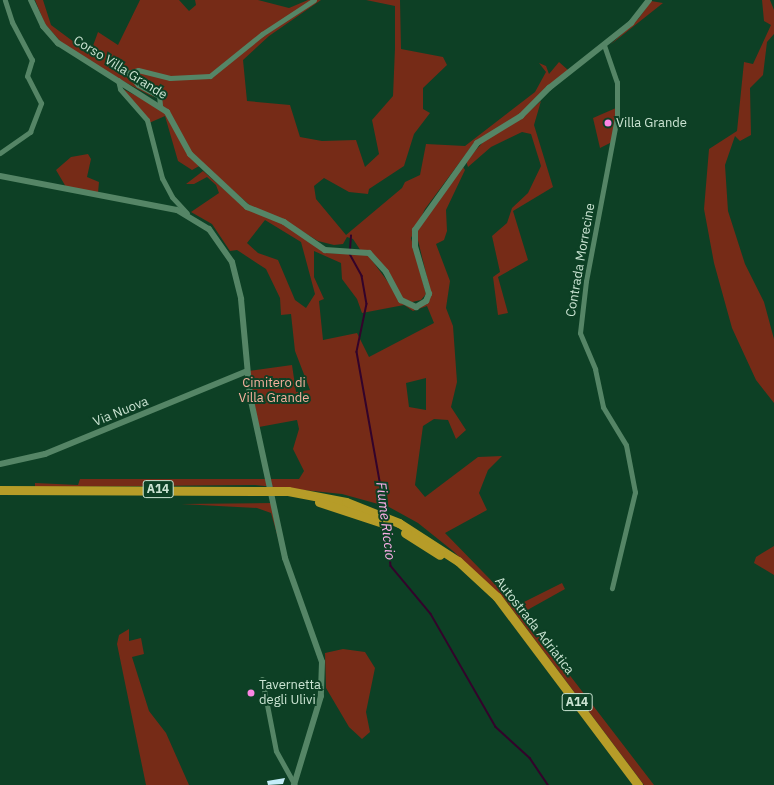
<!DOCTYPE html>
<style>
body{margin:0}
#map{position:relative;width:774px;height:785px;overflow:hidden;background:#0d4025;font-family:"IBM Plex Sans",sans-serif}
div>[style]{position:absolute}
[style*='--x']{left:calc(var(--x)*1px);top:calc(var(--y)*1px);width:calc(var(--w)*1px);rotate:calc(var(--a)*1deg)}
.green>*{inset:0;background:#762b17}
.stream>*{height:1.5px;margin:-0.75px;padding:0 0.75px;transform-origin:0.75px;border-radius:0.75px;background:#33032b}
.building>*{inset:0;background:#c4eef9}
.minor>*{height:5px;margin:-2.5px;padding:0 2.5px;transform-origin:2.5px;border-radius:2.5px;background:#558566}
.tertiary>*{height:6px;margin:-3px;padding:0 3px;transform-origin:3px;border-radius:3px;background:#558566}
.motorway>*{height:9px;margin:-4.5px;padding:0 4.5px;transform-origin:4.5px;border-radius:4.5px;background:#b69c28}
.dots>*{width:11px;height:11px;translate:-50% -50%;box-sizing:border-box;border:2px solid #0d4025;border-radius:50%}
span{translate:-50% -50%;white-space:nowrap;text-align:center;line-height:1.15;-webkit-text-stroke:4px #0d4025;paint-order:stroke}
.shield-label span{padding:1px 3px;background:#0d4025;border:1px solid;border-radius:3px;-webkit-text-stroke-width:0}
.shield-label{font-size:12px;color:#cbe4d3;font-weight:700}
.street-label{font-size:13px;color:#cbe4d3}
.poi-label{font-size:13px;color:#cbe4d3}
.left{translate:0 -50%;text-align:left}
.park-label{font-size:13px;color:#f6b09e}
.water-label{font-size:14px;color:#fbaee8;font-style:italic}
</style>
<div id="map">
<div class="green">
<div style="clip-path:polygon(35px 0,43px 0,51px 25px,90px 54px,98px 32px,118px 45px,140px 0,179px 0,189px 11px,196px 5px,195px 0,258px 0,289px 8px,308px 0,321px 0,269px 36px,243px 60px,247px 101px,290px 105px,300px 137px,322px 141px,356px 140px,365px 167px,379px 154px,372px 120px,393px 96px,395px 48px,395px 6px,366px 0,400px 0,401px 49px,443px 57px,447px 65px,423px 88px,423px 109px,430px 113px,414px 134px,404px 166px,369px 189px,368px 194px,349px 192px,324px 178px,314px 186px,316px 199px,346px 235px,402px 188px,405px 182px,420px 175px,426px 144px,465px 146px,535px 92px,546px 72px,539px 63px,546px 66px,549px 74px,559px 62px,568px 70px,527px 109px,474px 143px,425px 209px,411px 238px,426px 294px,421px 300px,412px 302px,402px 298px,386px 269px,361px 251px,353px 239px,347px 237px,343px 244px,334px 245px,318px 241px,282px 219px,253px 208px,203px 164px,192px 170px,178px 161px,165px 116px,149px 123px,123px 89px,160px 108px,163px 98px,160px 93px,139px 84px,130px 70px,126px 71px,127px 78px,155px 98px,102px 70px,62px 43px,45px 24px)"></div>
<div style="clip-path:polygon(762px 0,770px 0,774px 10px,774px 34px,767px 42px,763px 75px,750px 88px,751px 135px,740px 141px,735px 136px,725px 165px,728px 211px,745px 264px,764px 302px,774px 339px,774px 403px,756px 380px,732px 328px,714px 263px,704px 209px,709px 149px,737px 131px,744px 62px,753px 64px,771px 25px,764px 21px)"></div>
<div style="clip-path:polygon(651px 1px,663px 3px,610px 45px,639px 18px)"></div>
<div style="clip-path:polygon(541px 101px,534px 125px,553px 187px,513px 211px,528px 260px,498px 277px,508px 313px,498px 315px,493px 277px,500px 272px,492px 236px,507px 223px,512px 208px,528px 193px,541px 166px,531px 134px,522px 132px,491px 147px,468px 167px,466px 161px,485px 140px,519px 120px)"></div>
<div style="clip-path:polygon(616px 108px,612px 142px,600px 148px,593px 118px)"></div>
<div style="clip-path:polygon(88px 154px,91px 159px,87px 177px,99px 182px,98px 193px,66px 187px,56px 170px,71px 157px)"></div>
<div style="clip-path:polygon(evenodd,462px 165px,465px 170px,446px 210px,447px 231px,444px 240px,436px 244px,450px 281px,446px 308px,453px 326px,457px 382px,451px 407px,466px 430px,456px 439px,448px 420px,434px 419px,423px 426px,415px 485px,425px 497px,478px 457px,502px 456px,488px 470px,479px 493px,487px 510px,445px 533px,516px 606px,562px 583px,565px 589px,522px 613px,654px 785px,644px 785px,506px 601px,453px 551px,418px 523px,389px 507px,342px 494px,255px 485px,35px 487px,35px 483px,78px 485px,80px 479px,299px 479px,304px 471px,293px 449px,299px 429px,297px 420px,259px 427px,248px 371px,292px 365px,296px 392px,310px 390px,295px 351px,291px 314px,281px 315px,280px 298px,266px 269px,237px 250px,230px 251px,212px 224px,191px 212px,219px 193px,216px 185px,207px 177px,194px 184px,186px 184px,203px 171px,244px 207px,283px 224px,328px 253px,368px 255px,405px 305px,412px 308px,431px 294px,416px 232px,462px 165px,265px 220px,301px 242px,315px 294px,306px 308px,295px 300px,278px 260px,258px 253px,247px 243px,265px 220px,462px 165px,314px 251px,341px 263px,342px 279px,357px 299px,362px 313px,404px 305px,413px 311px,427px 306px,434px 323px,369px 357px,357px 333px,323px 340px,319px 301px,324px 299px,314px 277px,314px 251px,462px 165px,426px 378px,426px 410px,409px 407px,406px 383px,426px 378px)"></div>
<div style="clip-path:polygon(272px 503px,287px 569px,271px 513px,257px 508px,181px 504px)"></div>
<div style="clip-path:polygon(774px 546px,774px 575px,754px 563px,756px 557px)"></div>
<div style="clip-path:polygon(129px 629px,129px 641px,141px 638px,144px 654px,132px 657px,149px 711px,166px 733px,189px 785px,146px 785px,117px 644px,119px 635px)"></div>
<div style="clip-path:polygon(343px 649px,365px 652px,375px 668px,366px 712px,370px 732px,362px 739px,349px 727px,326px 688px,325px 653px)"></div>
</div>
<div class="stream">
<div style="--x:350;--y:250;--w:14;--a:-86"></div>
<div style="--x:350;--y:254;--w:25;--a:61"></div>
<div style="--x:362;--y:276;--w:28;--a:80"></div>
<div style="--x:367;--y:304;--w:49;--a:101.8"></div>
<div style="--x:357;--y:352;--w:165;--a:79.9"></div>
<div style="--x:387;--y:524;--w:42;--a:84.6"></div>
<div style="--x:391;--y:566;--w:62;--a:50.2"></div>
<div style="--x:431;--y:614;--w:130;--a:60.1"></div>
<div style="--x:496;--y:727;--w:46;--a:42.4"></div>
<div style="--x:530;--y:758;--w:32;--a:56"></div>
</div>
<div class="building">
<div style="clip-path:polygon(285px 778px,283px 784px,268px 785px,267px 781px)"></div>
</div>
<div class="minor">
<div style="--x:604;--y:45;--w:39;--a:71"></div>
<div style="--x:617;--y:82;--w:35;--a:90"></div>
<div style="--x:617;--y:117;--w:167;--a:100.7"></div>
<div style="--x:586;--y:281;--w:52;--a:96.6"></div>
<div style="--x:580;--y:333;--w:39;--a:67"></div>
<div style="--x:595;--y:369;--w:39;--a:78"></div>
<div style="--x:603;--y:407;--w:44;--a:58.8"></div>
<div style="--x:626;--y:445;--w:48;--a:79.2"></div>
<div style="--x:635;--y:492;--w:99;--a:103.5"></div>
<div style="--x:118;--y:80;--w:9;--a:77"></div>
<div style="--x:120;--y:89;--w:41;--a:48.9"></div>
<div style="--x:147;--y:120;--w:60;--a:75.5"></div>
<div style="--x:162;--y:178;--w:21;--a:62"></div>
<div style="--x:172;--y:197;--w:22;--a:47"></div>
<div style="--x:160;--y:105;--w:9;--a:-96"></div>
<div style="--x:159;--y:96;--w:24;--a:-152"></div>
<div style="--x:138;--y:85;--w:16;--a:-130"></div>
<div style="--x:128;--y:73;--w:10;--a:-17"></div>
<div style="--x:138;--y:70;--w:33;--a:14"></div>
<div style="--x:170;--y:78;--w:40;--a:-2.9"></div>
<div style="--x:210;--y:76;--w:67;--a:-38.9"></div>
<div style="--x:262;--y:34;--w:62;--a:-33.2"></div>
<div style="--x:0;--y:153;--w:37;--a:-35"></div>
<div style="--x:30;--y:132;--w:31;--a:-69"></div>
<div style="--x:41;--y:103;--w:30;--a:-117"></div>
<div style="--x:27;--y:76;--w:17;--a:-73"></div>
<div style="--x:32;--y:60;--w:43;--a:-117.8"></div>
<div style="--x:12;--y:22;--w:23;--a:-108"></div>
<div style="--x:262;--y:679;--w:73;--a:79"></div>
<div style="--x:276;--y:751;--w:38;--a:61"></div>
</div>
<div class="tertiary">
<div style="--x:31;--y:0;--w:29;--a:65"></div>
<div style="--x:43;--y:26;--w:23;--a:49"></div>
<div style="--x:58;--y:43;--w:129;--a:32.3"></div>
<div style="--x:167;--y:112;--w:48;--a:61.3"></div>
<div style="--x:190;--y:154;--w:78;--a:42.9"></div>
<div style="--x:247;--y:207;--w:40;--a:22"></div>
<div style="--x:284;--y:222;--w:50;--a:34.3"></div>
<div style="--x:325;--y:250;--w:44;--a:3.9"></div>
<div style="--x:369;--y:253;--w:25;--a:48"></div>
<div style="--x:386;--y:272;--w:32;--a:62"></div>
<div style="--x:401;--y:300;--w:17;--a:25"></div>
<div style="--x:416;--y:307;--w:12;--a:-31"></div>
<div style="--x:426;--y:301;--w:8;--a:-67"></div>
<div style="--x:429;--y:294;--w:50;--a:-106.3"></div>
<div style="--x:415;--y:246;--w:16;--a:-90"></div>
<div style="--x:415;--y:230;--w:107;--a:-54.5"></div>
<div style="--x:477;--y:143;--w:52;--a:-31.5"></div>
<div style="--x:521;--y:116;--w:40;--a:-45"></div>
<div style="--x:549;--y:88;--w:105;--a:-38.4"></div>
<div style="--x:631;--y:23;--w:29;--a:-52"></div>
<div style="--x:0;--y:176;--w:180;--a:10.9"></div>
<div style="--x:177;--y:210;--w:37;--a:31"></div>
<div style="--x:209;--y:229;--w:40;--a:55.1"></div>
<div style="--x:232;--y:262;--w:38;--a:76"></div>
<div style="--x:241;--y:299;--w:97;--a:84.7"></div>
<div style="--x:250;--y:396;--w:166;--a:77.8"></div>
<div style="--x:285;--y:558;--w:110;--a:70.4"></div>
<div style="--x:322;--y:662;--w:34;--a:92"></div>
<div style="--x:321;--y:696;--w:93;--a:106.9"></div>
<div style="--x:0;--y:464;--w:46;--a:-12.5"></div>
<div style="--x:45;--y:454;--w:218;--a:-22.3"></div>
</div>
<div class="motorway">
<div style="--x:0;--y:490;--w:288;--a:0.2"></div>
<div style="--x:288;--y:491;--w:59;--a:10.7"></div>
<div style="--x:346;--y:502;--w:57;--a:21.6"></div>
<div style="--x:399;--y:523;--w:70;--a:32.8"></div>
<div style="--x:458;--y:561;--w:53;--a:42.7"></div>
<div style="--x:497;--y:597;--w:235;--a:53.1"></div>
<div style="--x:319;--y:502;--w:67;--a:18.2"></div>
<div style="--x:405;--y:533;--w:41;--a:32.2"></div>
</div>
<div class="dots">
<div style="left:608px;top:123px;background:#fc86e3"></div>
<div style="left:251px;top:693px;background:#fc86e3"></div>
</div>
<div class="shield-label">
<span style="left:158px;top:489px">A14</span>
<span style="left:577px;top:702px">A14</span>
</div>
<div class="street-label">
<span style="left:120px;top:68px;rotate:32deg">Corso Villa Grande</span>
<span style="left:581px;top:260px;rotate:-80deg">Contrada Morrecine</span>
<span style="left:121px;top:412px;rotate:-22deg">Via Nuova</span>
<span style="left:534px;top:626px;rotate:52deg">Autostrada Adriatica</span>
</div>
<div class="poi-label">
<span class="left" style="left:616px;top:123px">Villa Grande</span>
<span class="left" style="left:259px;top:693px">Tavernetta<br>degli Ulivi</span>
</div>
<div class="park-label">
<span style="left:274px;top:391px">Cimitero di<br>Villa Grande</span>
</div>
<div class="water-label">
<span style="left:386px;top:521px;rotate:83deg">Fiume Riccio</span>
</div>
</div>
